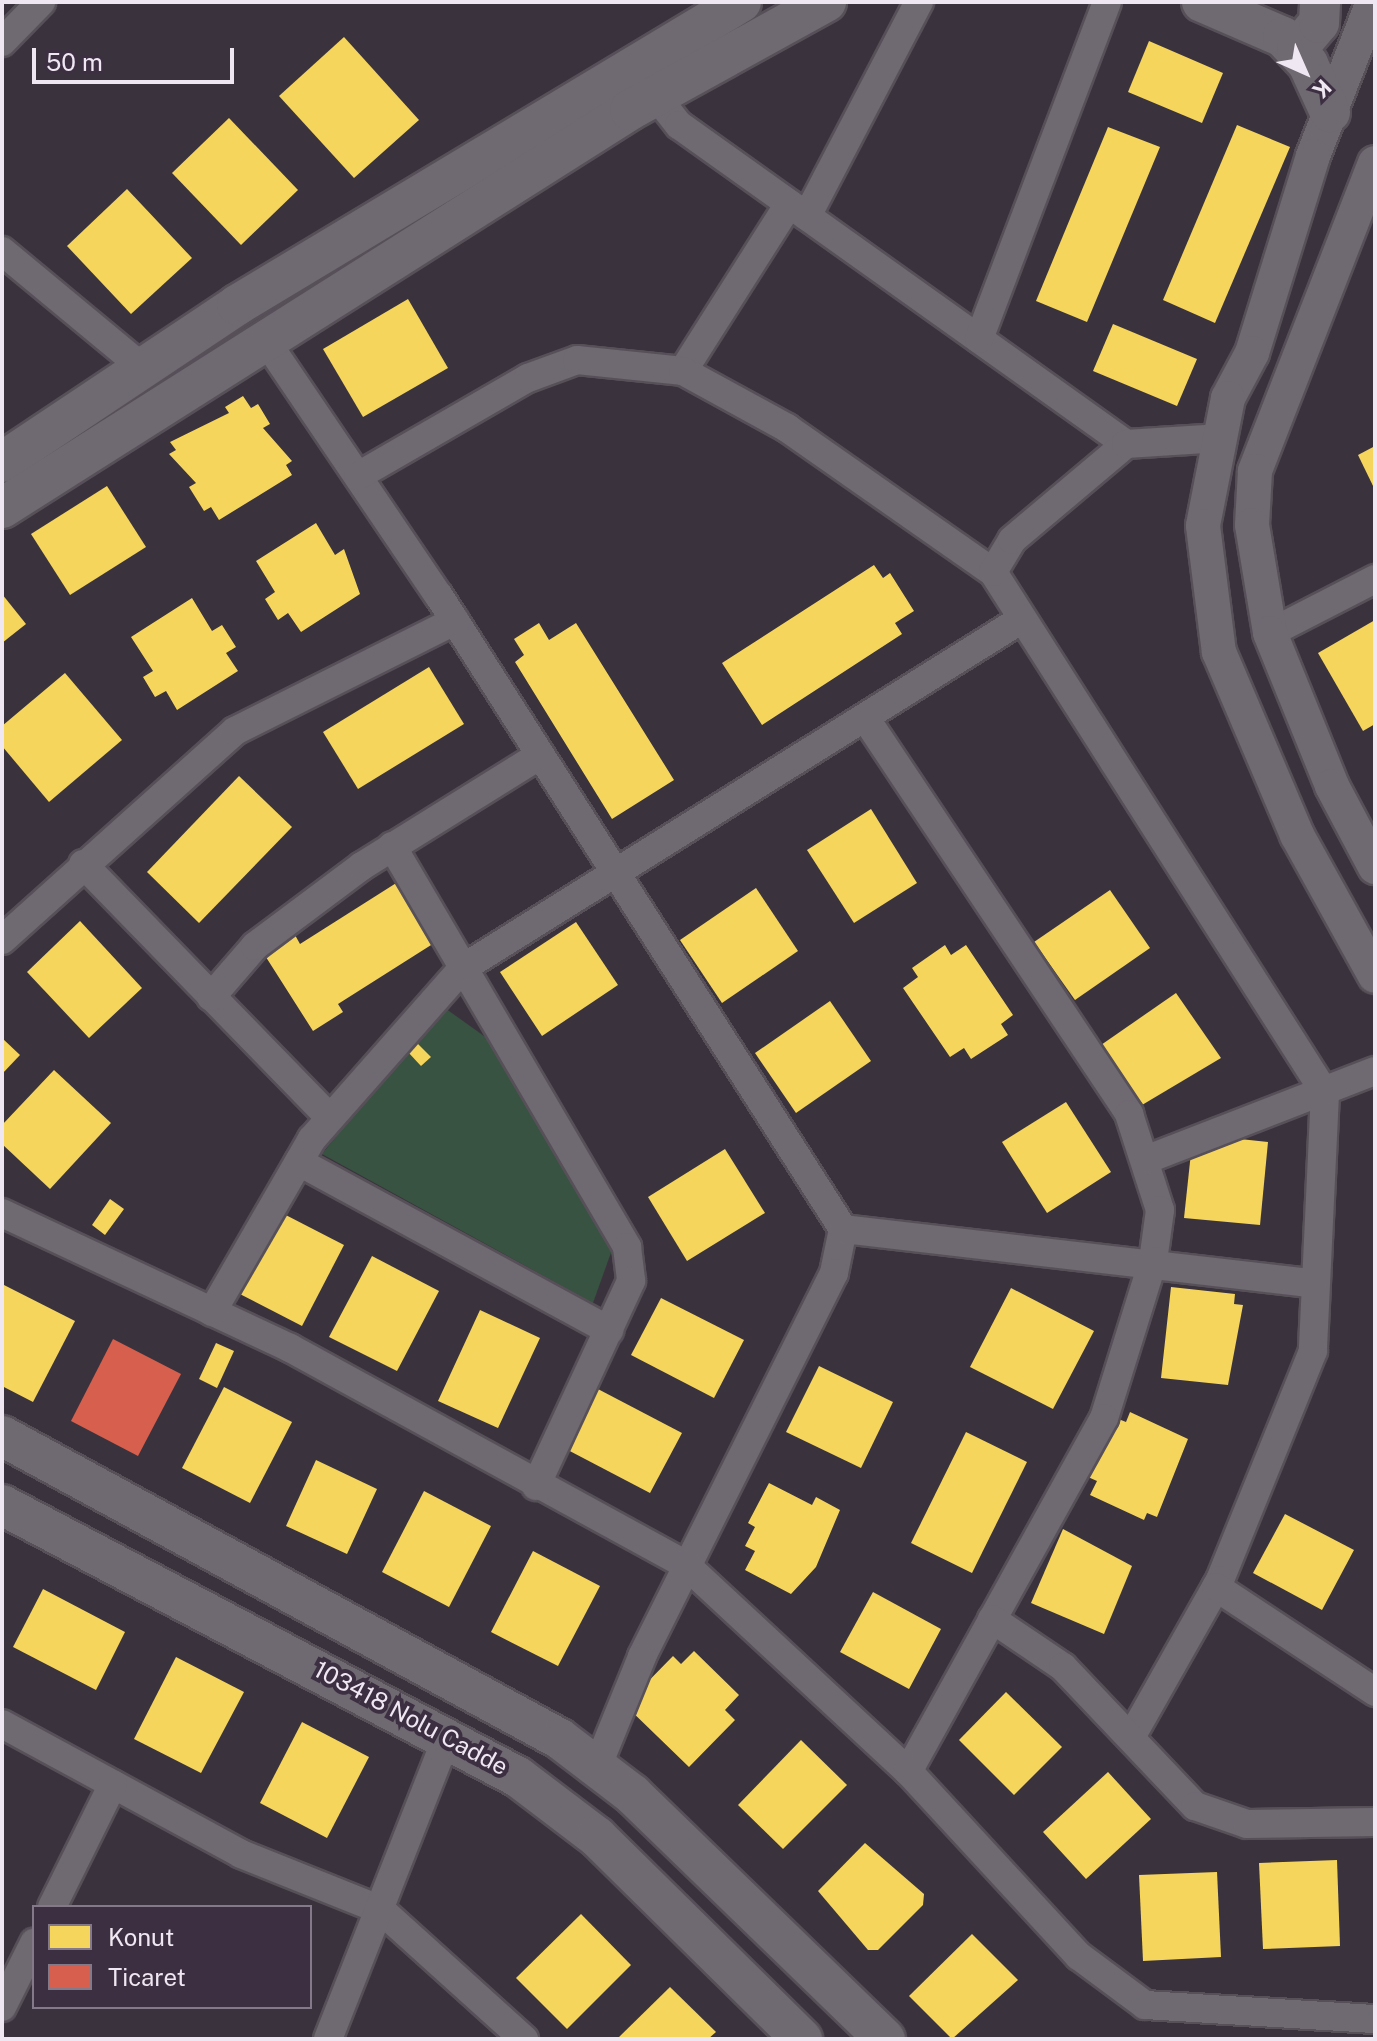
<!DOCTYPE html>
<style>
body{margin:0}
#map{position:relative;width:1377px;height:2041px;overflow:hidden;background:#3a333d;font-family:"Public Sans",sans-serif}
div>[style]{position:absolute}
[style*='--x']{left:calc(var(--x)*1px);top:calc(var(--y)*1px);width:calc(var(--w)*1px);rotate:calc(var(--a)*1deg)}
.green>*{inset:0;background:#385341}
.homes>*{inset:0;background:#f6d55c}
.shops>*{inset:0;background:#d6604d}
.roads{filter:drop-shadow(2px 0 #575059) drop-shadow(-2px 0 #575059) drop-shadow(0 2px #575059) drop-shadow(0 -2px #575059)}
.minor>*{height:28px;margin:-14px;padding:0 14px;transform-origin:14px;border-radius:14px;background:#6f6972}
.tertiary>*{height:34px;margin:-17px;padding:0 17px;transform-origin:17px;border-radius:17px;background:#6f6972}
.secondary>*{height:40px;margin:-20px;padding:0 20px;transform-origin:20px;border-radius:20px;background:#6f6972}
span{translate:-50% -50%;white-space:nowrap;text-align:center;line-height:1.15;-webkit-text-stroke:8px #3c2f41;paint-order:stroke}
.street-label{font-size:24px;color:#efe7f2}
.frame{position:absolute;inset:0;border:4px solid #efe7f2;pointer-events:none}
.legend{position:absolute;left:32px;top:1905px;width:280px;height:104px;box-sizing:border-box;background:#3c2f41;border:2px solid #847988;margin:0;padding:10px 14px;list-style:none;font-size:24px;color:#efe7f2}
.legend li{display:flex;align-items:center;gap:16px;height:40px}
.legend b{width:40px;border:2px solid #847988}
.north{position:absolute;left:1265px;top:32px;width:80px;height:80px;-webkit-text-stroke:6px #3c2f41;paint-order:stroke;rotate:135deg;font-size:22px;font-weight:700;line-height:32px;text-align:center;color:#efe7f2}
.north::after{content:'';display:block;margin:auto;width:28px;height:36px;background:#efe7f2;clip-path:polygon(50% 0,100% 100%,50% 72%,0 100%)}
.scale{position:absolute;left:32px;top:48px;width:202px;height:36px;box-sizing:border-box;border:4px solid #efe7f2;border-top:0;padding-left:10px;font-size:24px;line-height:28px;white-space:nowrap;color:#efe7f2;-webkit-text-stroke:6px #3c2f41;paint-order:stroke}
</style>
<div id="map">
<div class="green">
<div style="clip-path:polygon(442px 1006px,491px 1041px,613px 1247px,593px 1303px,322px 1154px)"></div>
</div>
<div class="homes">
<div style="clip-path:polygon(344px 37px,419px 120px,354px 178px,279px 96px)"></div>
<div style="clip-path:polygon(1149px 41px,1223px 73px,1202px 123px,1128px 92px)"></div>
<div style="clip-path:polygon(229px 118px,298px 190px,241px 245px,172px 173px)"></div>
<div style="clip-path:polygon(1237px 125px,1290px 147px,1215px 323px,1163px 300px)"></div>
<div style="clip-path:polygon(1108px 127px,1160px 147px,1087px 322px,1036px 301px)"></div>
<div style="clip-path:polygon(127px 189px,192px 258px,131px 314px,67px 246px)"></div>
<div style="clip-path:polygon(408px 299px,448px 368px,363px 417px,323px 349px)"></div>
<div style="clip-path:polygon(1113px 324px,1197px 359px,1177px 406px,1093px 371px)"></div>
<div style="clip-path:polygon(243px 396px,251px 408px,258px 404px,270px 424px,263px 428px,292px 461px,286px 465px,292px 475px,219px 520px,211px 507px,204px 511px,189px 487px,196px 483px,169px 454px,176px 450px,170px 442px,229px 413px,225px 407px)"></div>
<div style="clip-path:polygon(1375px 446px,1375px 490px,1358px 455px)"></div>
<div style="clip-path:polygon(107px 486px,146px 547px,70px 595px,31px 534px)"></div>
<div style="clip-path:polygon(316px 523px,335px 555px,344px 549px,360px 594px,301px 632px,288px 613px,278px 620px,265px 599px,275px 592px,256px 561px)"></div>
<div style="clip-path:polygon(874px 565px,883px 578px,890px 573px,914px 611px,895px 623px,902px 634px,762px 725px,722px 663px)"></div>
<div style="clip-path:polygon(2px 594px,26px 624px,2px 643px)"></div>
<div style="clip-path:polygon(192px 598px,212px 631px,222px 625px,236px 647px,226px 653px,238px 671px,177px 710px,166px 691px,155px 697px,143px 677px,153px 671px,131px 637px)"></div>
<div style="clip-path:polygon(1375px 620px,1375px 724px,1363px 731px,1318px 653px)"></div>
<div style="clip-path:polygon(539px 623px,549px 640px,576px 623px,674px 780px,612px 819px,515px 662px,524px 655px,514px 639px)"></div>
<div style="clip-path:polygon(429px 667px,464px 724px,358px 789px,323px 732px)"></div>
<div style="clip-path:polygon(65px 673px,122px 740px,49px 802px,2px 746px,2px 726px)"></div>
<div style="clip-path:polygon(239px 776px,292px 827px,199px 923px,147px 872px)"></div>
<div style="clip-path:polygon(871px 809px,917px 883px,854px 923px,807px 850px)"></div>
<div style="clip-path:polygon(401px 880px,439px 940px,338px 1004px,343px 1012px,313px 1031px,264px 954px,295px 935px,300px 944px)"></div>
<div style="clip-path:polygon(756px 888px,798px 951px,722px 1003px,680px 940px)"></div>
<div style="clip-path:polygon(1110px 890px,1150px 948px,1075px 1000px,1034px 942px)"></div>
<div style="clip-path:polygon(80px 921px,142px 988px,89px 1038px,27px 972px)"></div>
<div style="clip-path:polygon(576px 922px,618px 985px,542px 1036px,500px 972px)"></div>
<div style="clip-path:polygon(945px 945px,951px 955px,966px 945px,1013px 1015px,1001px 1024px,1008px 1035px,971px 1059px,964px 1048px,950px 1057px,903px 988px,918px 977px,912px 968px)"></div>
<div style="clip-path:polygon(1176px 993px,1221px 1058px,1142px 1105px,1101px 1045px)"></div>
<div style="clip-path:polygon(830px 1001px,871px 1061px,796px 1113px,755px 1053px)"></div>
<div style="clip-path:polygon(2px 1038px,20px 1055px,2px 1074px)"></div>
<div style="clip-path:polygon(417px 1043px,431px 1057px,421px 1066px,407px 1051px)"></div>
<div style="clip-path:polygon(54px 1070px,111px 1123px,50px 1189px,2px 1144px,2px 1125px)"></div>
<div style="clip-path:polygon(1066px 1102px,1111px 1172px,1047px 1213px,1002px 1142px)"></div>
<div style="clip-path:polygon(1193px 1134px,1268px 1142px,1260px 1225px,1184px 1218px)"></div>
<div style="clip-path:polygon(725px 1149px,765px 1213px,687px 1261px,648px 1197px)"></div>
<div style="clip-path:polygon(110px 1199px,124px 1209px,105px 1235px,92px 1225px)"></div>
<div style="clip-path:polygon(276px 1210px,344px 1245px,302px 1326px,234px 1291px)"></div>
<div style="clip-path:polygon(372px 1256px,439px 1291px,397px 1371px,329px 1337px)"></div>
<div style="clip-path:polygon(2px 1284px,75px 1321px,33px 1402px,2px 1386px)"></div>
<div style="clip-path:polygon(1171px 1287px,1235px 1294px,1234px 1304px,1243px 1305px,1228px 1385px,1161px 1378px)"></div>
<div style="clip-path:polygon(1011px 1288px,1094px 1331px,1053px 1409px,970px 1367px)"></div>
<div style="clip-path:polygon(661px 1298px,744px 1340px,714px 1398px,631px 1355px)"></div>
<div style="clip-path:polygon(480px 1310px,540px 1338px,498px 1428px,438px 1401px)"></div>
<div style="clip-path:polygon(216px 1343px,234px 1351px,217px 1388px,199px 1379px)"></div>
<div style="clip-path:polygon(819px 1366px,893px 1402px,861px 1468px,786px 1432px)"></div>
<div style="clip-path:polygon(224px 1387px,292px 1422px,250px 1503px,182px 1468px)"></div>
<div style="clip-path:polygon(596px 1388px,682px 1433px,650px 1493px,564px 1448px)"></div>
<div style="clip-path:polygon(1130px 1412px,1188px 1439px,1157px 1517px,1147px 1513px,1144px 1520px,1090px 1495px,1097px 1481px,1088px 1477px,1116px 1418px,1126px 1422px)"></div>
<div style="clip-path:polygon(966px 1432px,1027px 1462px,972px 1573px,911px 1543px)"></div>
<div style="clip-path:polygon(316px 1460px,377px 1489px,347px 1554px,286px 1526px)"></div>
<div style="clip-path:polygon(769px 1483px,812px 1505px,816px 1497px,840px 1510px,816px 1567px,791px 1594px,745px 1570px,755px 1551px,745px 1546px,755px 1527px,748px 1523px)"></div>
<div style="clip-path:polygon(424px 1491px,491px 1526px,449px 1607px,382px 1572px)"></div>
<div style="clip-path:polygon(1285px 1514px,1354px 1550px,1322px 1610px,1253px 1573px)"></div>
<div style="clip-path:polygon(1063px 1529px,1132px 1566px,1104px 1634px,1031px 1603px)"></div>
<div style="clip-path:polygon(533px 1551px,600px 1586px,558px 1666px,491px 1632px)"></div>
<div style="clip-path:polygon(43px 1589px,125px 1632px,96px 1690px,13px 1647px)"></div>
<div style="clip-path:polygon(873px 1592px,941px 1629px,909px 1689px,840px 1652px)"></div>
<div style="clip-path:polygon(694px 1651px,739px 1695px,725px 1710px,735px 1720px,689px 1767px,625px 1705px,673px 1656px,681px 1664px)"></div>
<div style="clip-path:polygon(176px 1657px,244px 1692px,201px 1773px,134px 1739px)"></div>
<div style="clip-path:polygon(1006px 1692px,1062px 1747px,1014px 1795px,959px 1740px)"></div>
<div style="clip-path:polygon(302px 1722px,369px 1757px,327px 1838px,260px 1803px)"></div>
<div style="clip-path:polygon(801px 1740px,847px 1785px,783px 1849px,738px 1805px)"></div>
<div style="clip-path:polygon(1108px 1772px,1151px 1819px,1086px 1879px,1043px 1832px)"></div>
<div style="clip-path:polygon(865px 1843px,924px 1894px,923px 1905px,878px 1950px,868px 1950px,818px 1891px)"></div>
<div style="clip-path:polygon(1337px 1860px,1340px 1946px,1263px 1949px,1259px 1863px)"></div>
<div style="clip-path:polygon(1217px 1872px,1221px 1957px,1143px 1961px,1139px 1875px)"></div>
<div style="clip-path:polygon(581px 1914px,631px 1965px,567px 2029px,516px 1978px)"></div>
<div style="clip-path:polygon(972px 1934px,1018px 1980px,952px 2039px,909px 1996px)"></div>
<div style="clip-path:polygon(670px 1987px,716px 2032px,708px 2039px,617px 2039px)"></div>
</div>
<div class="shops">
<div style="clip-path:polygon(113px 1339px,181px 1374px,138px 1456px,71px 1421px)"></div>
</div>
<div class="roads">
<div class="minor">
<div style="--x:2;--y:42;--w:56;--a:-45.7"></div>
<div style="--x:656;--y:96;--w:37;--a:52"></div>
<div style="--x:679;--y:125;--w:549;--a:35.51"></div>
<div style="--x:807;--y:216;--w:242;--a:-62.4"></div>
<div style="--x:2;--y:251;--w:183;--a:39.7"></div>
<div style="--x:264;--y:338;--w:312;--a:55.9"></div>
<div style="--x:439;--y:596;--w:751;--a:57.45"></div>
<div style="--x:843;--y:1229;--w:45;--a:101.6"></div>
<div style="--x:834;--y:1273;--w:429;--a:116.6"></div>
<div style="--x:642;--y:1657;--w:119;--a:112.2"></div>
<div style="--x:979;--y:339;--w:360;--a:-69.2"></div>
<div style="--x:683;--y:371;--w:198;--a:-57.6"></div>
<div style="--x:358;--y:476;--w:196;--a:-30"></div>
<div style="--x:528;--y:378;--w:52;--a:-20.2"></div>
<div style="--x:577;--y:360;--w:107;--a:5.9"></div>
<div style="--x:683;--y:371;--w:119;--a:28.7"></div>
<div style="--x:787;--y:428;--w:251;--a:35"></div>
<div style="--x:993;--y:572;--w:618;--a:57.49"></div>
<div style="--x:1325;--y:1093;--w:258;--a:92.7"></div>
<div style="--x:1313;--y:1351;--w:247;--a:112.1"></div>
<div style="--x:1220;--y:1580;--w:180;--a:119.5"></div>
<div style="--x:993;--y:572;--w:37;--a:-59"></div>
<div style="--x:1012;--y:540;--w:149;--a:-40.1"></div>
<div style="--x:1126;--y:444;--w:95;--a:-3.6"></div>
<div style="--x:1270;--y:633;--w:118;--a:-27.2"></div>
<div style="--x:866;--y:719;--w:475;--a:56.3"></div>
<div style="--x:1129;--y:1114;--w:101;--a:72.1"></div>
<div style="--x:1160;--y:1210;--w:51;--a:97.8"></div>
<div style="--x:1153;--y:1261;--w:164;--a:107.3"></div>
<div style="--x:1104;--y:1418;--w:404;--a:119"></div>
<div style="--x:392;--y:846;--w:465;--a:59.6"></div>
<div style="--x:627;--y:1247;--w:34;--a:83"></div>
<div style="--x:631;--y:1281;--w:226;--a:114.9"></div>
<div style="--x:83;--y:864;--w:354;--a:45.8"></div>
<div style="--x:2;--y:940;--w:313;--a:-41.9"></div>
<div style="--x:235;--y:731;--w:246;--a:-26.6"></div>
<div style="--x:211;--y:997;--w:67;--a:-49.2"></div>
<div style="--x:255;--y:946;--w:134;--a:-36.8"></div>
<div style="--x:362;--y:866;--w:210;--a:-31.9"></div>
<div style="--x:1148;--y:1159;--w:243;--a:-21.2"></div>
<div style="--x:299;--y:1162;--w:353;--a:28.5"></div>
<div style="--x:2;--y:1213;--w:318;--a:25.1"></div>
<div style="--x:290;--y:1348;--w:452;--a:28.7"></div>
<div style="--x:686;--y:1565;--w:303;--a:42.9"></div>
<div style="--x:908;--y:1771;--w:252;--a:47.3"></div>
<div style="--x:1079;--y:1956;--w:82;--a:36.6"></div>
<div style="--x:1145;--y:2005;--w:230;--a:3.5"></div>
<div style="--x:843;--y:1229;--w:473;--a:6.6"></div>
<div style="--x:212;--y:1312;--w:200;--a:-60"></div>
<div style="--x:312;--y:1139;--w:228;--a:-48.6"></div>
<div style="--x:463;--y:968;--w:659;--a:-31.98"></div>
<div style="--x:1216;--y:1587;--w:191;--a:33.4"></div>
<div style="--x:992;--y:1619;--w:86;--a:34.1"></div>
<div style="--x:1063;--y:1667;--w:192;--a:46.5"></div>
<div style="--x:1195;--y:1806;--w:55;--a:19.1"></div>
<div style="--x:1247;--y:1824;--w:128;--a:-0.9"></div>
<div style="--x:2;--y:1724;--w:272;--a:28.5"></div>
<div style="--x:241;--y:1854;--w:151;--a:21.8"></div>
<div style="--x:381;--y:1910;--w:193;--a:42.1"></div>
<div style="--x:52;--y:1907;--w:137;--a:-63.6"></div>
<div style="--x:2;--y:2007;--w:72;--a:-63.4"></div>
<div style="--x:328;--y:2039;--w:328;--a:-68.5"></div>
</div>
<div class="tertiary">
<div style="--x:1373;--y:2;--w:165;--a:111.3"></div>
<div style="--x:1313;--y:156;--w:206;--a:107.2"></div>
<div style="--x:1252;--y:353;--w:51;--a:118.1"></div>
<div style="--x:1228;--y:398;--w:130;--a:101.1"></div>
<div style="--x:1203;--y:526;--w:127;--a:82.8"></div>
<div style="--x:1219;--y:652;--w:199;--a:66.9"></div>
<div style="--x:1297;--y:835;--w:161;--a:61"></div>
<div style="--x:1375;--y:163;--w:331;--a:111.3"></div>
<div style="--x:1255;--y:471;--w:54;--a:93.2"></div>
<div style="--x:1252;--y:525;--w:109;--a:80.5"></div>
<div style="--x:1270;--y:633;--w:165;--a:67.9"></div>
<div style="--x:1332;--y:786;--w:92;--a:62"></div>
</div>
<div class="secondary">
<div style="--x:1202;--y:2;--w:88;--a:23.4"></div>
<div style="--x:1283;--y:37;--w:37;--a:47"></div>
<div style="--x:1308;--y:64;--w:53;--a:65.4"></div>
<div style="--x:1297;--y:49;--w:34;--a:-50"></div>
<div style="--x:1319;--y:23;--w:21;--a:-87"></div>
<div style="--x:2;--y:462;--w:283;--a:-33.7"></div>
<div style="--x:237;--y:305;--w:588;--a:-31.01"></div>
<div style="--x:2;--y:508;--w:743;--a:-32.36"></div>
<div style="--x:630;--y:110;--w:224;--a:-28.9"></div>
<div style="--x:2;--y:1436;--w:635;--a:28.5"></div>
<div style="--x:560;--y:1739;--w:91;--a:37.4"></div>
<div style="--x:632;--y:1794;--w:352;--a:44.1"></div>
<div style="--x:2;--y:1505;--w:583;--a:27.8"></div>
<div style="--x:518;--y:1777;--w:99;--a:37.2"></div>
<div style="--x:597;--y:1837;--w:288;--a:44.6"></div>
</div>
</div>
<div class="street-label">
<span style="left:411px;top:1718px;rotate:28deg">103418 Nolu Cadde</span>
</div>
<div class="frame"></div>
<ul class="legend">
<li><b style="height:22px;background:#f6d55c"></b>Konut</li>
<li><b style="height:22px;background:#d6604d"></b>Ticaret</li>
</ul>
<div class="north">K</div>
<div class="scale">50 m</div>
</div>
